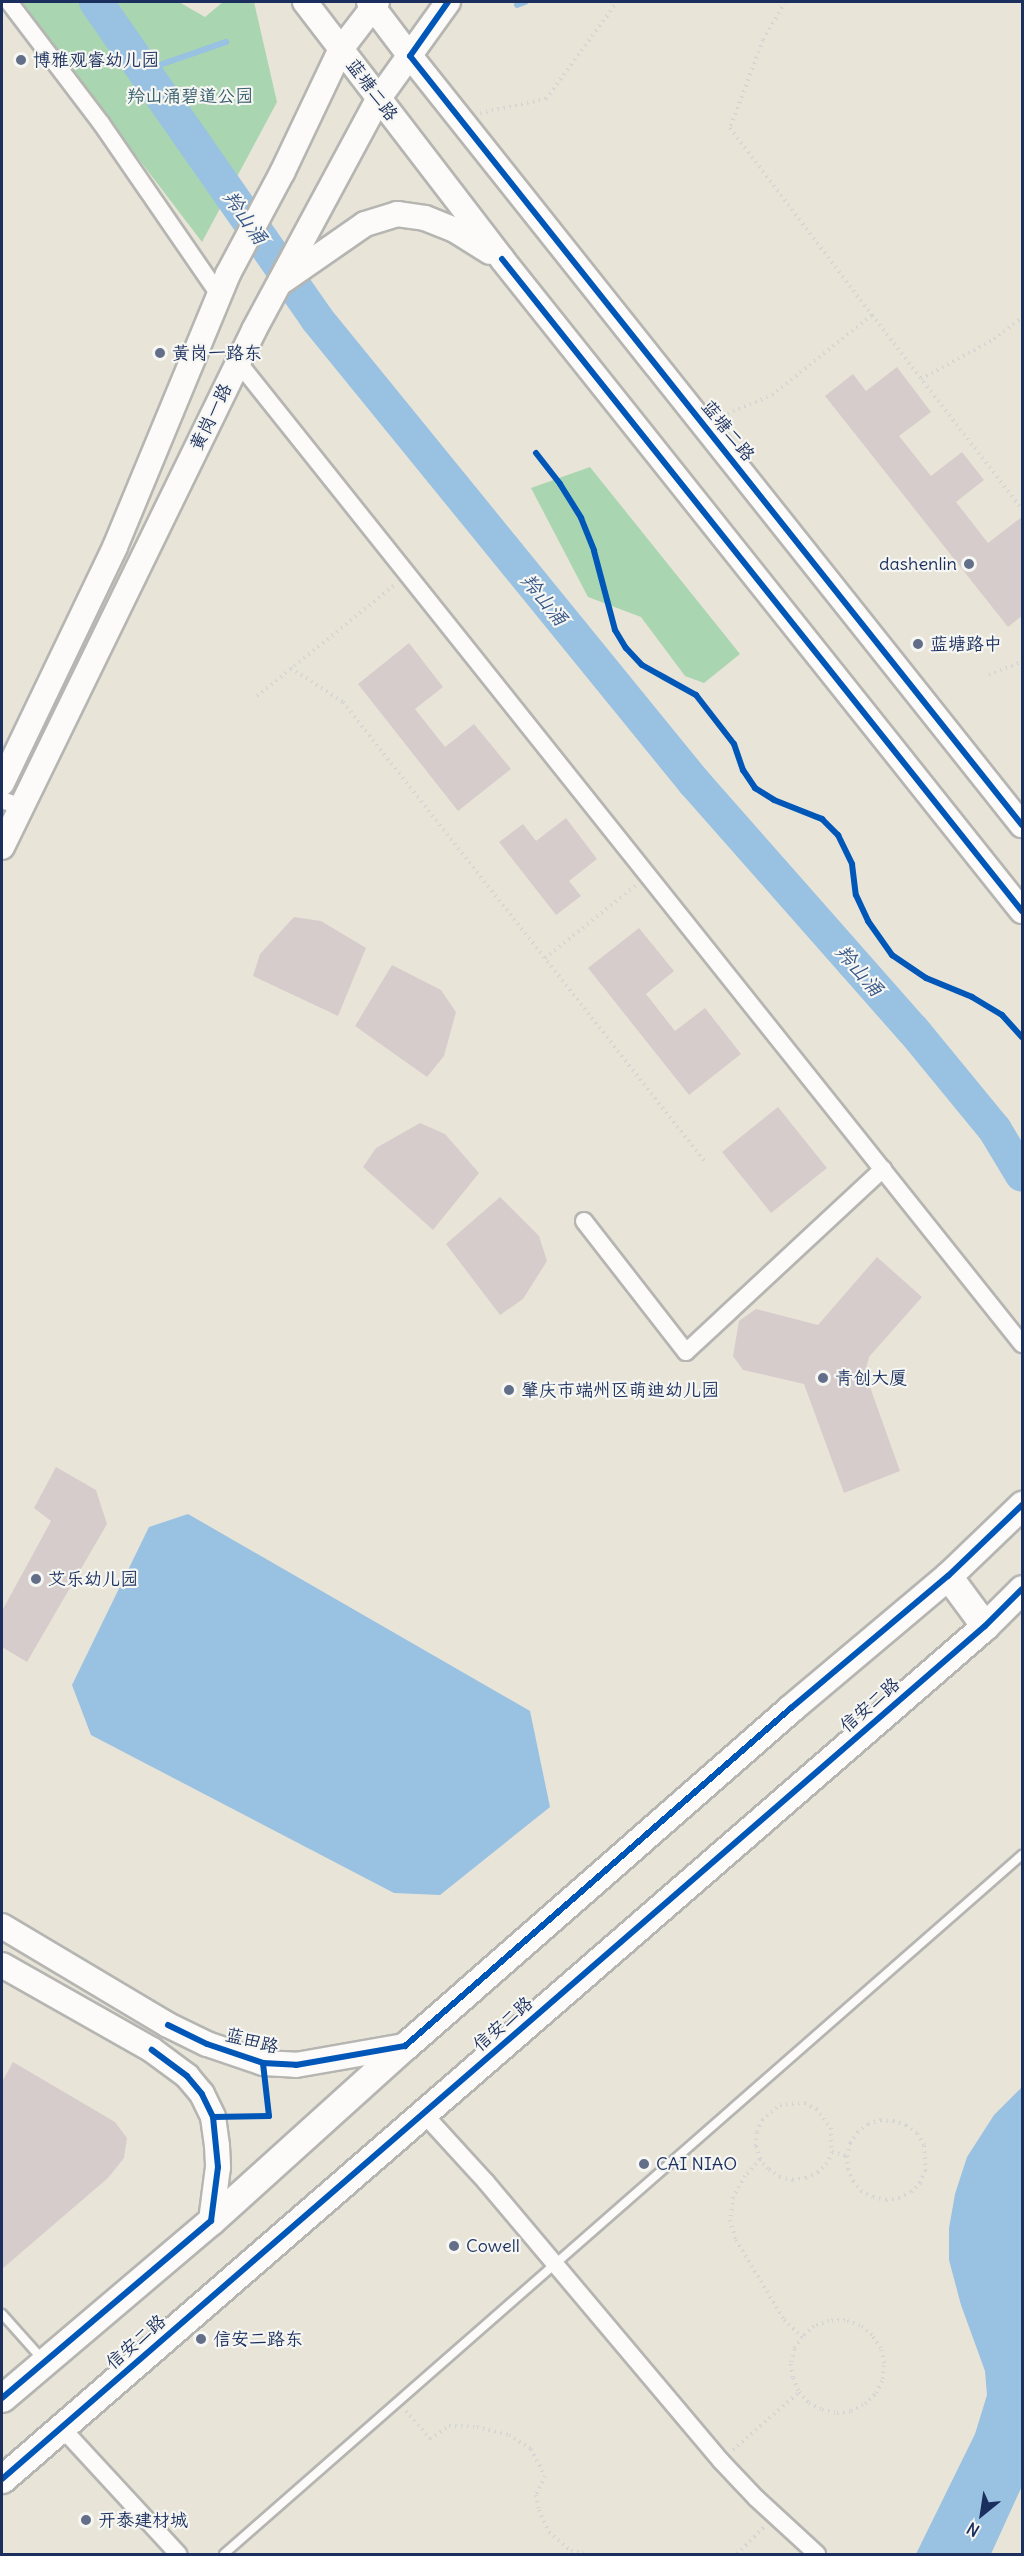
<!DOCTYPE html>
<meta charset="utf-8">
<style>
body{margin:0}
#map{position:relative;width:1024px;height:2556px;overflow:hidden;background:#e9e4d8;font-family:Delius,"LXGW WenKai TC",sans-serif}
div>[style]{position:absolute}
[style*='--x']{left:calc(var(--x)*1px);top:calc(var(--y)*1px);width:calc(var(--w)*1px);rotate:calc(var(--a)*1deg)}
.green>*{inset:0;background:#a9d6b0}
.water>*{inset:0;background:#98c1e2}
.stream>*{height:6px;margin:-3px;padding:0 3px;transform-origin:3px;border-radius:3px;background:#98c1e2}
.river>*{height:34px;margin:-17px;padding:0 17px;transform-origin:17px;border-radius:17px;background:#98c1e2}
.building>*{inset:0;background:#d6cccc}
.path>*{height:4px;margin-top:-2px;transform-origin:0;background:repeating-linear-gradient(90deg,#d5d5d4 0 1.5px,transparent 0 6px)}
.roads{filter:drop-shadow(2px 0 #b5b5b2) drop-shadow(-2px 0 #b5b5b2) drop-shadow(0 2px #b5b5b2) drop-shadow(0 -2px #b5b5b2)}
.lane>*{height:8px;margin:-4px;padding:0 4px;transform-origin:4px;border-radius:4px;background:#fcfbf9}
.street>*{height:16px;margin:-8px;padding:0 8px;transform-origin:8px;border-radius:8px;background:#fcfbf9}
.secondary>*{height:24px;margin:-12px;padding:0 12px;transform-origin:12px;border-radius:12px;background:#fcfbf9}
.primary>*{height:27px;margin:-13.5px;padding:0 13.5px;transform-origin:13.5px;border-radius:13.5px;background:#fcfbf9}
.cycleway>*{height:6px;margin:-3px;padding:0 3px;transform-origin:3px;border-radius:3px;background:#0057b8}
.dots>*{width:16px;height:16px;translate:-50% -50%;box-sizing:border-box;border:3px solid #f6f6f2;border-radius:50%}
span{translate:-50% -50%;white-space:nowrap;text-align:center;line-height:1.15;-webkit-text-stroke:4.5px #f6f6f2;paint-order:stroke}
.poi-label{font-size:18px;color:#1b2f5e}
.left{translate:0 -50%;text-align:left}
.right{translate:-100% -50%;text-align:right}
.street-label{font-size:18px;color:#1b2f5e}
.park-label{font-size:18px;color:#365e6d}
.water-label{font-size:20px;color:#365687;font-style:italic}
.frame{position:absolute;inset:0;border:3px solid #1b2f5e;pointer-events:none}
.north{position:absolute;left:952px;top:2484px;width:60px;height:60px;-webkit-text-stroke:4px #f6f6f2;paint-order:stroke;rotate:210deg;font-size:16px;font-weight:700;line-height:24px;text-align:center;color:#1b2f5e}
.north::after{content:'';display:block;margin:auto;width:21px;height:27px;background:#1b2f5e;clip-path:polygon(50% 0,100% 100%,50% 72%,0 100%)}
</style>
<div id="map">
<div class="green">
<div style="clip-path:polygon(19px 2px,179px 2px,205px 17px,223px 2px,254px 2px,277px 102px,202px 242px)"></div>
<div style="clip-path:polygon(590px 467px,740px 654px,704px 683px,685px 676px,641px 617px,588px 597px,531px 488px)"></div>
</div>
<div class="water">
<div style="clip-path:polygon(188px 1514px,530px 1711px,550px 1807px,440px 1895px,394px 1893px,91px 1735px,72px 1685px,149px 1527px)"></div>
<div style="clip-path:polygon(1022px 2087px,1022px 2486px,991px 2554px,916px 2554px,975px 2434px,987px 2395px,985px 2371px,961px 2305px,949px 2260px,949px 2228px,955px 2194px,967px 2157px,994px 2115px)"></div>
</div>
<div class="stream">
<div style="--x:517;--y:5;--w:9;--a:-21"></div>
<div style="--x:145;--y:70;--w:86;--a:-19.1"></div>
</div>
<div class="river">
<div style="--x:96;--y:2;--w:386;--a:55.1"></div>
<div style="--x:317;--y:319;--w:597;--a:50.85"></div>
<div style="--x:694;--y:782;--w:331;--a:48.6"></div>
<div style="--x:913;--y:1030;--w:129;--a:50.6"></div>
<div style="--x:995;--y:1130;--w:52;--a:59"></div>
</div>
<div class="building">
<div style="clip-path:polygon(897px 367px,931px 412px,899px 436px,931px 476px,962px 452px,984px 480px,956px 502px,988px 543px,1023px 516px,1023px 615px,1008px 627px,825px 396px,853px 374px,866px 391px)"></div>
<div style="clip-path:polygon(409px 643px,443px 687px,415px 709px,445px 747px,474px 724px,511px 769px,458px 811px,358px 684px)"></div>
<div style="clip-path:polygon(566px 818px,597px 859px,569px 881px,581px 896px,556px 915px,499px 842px,523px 824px,536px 841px)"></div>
<div style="clip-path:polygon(294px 917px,321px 921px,366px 948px,338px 1016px,253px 976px,260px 954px)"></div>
<div style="clip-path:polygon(639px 928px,674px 971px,646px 994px,675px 1031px,705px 1008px,741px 1054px,689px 1095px,588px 968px)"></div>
<div style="clip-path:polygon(392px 965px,441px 990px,456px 1012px,444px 1056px,427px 1077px,355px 1026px)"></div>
<div style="clip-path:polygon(778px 1107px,827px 1168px,771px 1213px,722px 1152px)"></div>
<div style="clip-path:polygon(420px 1123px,445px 1134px,479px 1173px,433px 1230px,363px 1167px,376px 1148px)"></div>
<div style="clip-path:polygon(500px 1197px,539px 1236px,547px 1261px,523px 1299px,500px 1315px,446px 1244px)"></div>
<div style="clip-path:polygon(877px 1257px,922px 1297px,869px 1357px,865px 1373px,900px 1471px,844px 1493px,804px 1384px,743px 1370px,733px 1356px,739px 1321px,756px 1309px,818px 1325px)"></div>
<div style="clip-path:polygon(56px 1467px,96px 1490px,107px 1524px,27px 1662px,2px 1647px,2px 1611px,51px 1521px,34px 1508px)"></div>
<div style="clip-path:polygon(13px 2062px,115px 2122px,127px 2138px,124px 2158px,108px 2178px,2px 2269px,2px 2082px)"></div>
</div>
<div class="path">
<div style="--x:785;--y:2;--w:44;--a:120.1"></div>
<div style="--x:763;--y:40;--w:94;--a:110.6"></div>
<div style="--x:730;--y:128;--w:235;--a:52.8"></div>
<div style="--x:480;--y:113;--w:67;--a:-12"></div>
<div style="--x:546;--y:99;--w:120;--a:-53.8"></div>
<div style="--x:921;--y:379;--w:83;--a:-28.7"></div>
<div style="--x:994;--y:339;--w:36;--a:-38"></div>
<div style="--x:722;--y:416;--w:54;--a:-22.8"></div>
<div style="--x:772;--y:395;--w:128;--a:-38.7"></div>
<div style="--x:872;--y:315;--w:245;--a:52.3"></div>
<div style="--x:291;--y:668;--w:62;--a:33.2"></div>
<div style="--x:343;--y:702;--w:587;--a:51.78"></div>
<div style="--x:989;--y:675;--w:35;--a:-22"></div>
<div style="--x:257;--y:696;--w:179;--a:-38.9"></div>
<div style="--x:545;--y:958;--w:117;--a:-38.7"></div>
<div style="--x:832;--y:2152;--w:16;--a:15"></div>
<div style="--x:847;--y:2156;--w:13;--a:86"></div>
<div style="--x:848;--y:2169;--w:13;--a:67"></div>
<div style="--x:853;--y:2181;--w:13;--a:51"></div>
<div style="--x:861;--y:2191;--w:13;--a:27"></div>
<div style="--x:873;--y:2197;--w:13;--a:13"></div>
<div style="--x:886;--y:2200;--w:13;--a:-9"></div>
<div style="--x:899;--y:2198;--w:13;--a:-27"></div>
<div style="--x:911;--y:2192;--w:13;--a:-45"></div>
<div style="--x:920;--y:2183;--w:13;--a:-67"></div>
<div style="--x:925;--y:2171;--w:26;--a:-92"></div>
<div style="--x:924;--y:2145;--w:14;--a:-120"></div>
<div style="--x:917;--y:2133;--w:14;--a:-144"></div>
<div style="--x:906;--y:2125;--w:13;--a:-162"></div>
<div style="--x:894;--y:2121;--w:13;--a:-176"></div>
<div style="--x:881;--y:2120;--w:14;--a:163"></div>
<div style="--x:868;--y:2124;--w:13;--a:141"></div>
<div style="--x:858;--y:2132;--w:14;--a:126"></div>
<div style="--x:850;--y:2143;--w:13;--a:103"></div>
<div style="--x:760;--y:2159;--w:14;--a:-107"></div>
<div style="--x:756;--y:2146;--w:14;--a:-86"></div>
<div style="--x:757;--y:2132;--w:13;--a:-67"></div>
<div style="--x:762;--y:2120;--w:23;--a:-40"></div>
<div style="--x:780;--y:2105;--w:25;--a:-5"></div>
<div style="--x:805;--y:2103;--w:13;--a:29"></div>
<div style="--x:816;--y:2109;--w:24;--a:52"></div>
<div style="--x:831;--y:2128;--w:24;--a:88"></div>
<div style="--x:832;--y:2152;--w:12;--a:114"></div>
<div style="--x:827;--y:2163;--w:13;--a:135"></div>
<div style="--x:818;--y:2172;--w:13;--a:153"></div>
<div style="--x:806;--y:2178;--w:13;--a:171"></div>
<div style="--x:793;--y:2180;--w:13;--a:-167"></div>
<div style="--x:780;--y:2177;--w:14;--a:-146"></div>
<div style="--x:768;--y:2169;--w:13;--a:-129"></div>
<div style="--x:760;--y:2159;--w:23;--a:131"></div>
<div style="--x:745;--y:2176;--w:24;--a:120"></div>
<div style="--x:733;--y:2197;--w:23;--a:97"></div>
<div style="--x:730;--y:2220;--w:21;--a:73"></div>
<div style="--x:736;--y:2240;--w:93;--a:59"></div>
<div style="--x:784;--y:2320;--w:25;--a:43"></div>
<div style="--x:406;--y:2411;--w:37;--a:49"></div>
<div style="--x:430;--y:2439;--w:23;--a:-34"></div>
<div style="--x:449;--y:2426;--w:28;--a:2"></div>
<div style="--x:477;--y:2427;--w:33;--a:14"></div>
<div style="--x:509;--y:2435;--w:26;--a:32"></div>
<div style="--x:531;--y:2449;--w:30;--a:63"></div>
<div style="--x:545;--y:2476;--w:21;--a:115"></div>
<div style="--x:536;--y:2495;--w:15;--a:79"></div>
<div style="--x:539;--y:2510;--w:24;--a:66"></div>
<div style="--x:549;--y:2532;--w:29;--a:41"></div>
<div style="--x:571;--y:2551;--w:16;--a:11"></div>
<div style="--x:733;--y:2450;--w:88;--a:-41.3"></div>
<div style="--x:799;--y:2392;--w:15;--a:48"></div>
<div style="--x:809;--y:2403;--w:15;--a:28"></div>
<div style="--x:822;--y:2410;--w:15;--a:11"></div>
<div style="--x:837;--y:2413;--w:14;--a:-8"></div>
<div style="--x:851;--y:2411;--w:16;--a:-27"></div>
<div style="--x:865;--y:2404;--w:16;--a:-45"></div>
<div style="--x:876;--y:2393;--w:16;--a:-63"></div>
<div style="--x:883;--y:2379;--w:16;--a:-86"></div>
<div style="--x:884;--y:2363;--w:15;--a:-101"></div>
<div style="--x:881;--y:2348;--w:16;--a:-125"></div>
<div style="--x:872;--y:2335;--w:16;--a:-140"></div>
<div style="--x:860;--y:2325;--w:16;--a:-162"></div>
<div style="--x:845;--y:2320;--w:16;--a:176"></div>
<div style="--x:829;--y:2321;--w:16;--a:162"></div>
<div style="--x:814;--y:2326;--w:16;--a:137"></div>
<div style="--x:802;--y:2337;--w:14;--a:124"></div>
<div style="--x:794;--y:2349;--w:15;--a:101"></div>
<div style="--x:791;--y:2364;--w:14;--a:82"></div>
<div style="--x:793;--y:2378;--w:15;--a:67"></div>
<div style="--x:737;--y:2554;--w:38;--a:-45"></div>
</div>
<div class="roads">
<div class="lane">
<div style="--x:2;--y:2314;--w:62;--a:48.3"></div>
<div style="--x:224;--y:2554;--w:1061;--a:-41.22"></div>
</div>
<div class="street">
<div style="--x:9;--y:2;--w:152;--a:52.8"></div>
<div style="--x:101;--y:123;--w:209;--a:55.5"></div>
<div style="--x:238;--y:362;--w:1257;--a:51.4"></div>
<div style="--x:2;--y:800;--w:20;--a:20"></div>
<div style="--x:584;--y:1221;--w:166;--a:52.1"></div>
<div style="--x:686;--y:1352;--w:269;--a:-42.9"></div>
<div style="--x:423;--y:2113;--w:93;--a:47.6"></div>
<div style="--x:486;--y:2182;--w:365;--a:49.9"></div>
<div style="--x:721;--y:2461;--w:51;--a:46.6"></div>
<div style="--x:756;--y:2498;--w:83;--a:42.6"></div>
<div style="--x:61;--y:2427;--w:173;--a:47.3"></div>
</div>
<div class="secondary">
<div style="--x:305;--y:2;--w:324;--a:52.5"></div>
<div style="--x:502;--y:259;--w:834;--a:51.43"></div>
<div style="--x:369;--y:2;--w:68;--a:52.8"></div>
<div style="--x:410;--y:56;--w:983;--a:51.49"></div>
<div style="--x:283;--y:281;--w:100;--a:-34.8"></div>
<div style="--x:365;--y:224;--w:34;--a:-17"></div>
<div style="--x:397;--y:214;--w:28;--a:8"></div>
<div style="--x:425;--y:218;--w:32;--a:22"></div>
<div style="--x:455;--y:230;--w:41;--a:32.2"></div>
<div style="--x:2;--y:783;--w:262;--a:-64.4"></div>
<div style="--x:115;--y:547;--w:295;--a:-67.5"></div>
<div style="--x:228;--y:274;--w:115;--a:-61.9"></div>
<div style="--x:282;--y:173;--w:137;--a:-64.6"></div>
<div style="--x:341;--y:49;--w:59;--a:-52.5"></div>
<div style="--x:2;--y:847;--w:575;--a:-64.01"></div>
<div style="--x:254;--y:330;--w:264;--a:-61.7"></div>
<div style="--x:379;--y:98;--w:118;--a:-54.3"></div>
<div style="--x:2;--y:1926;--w:193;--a:30.8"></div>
<div style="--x:168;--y:2025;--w:43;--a:26"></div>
<div style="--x:207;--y:2044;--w:59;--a:18.7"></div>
<div style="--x:263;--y:2063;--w:33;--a:3"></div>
<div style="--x:296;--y:2065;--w:111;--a:-9.9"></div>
<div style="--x:2;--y:1965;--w:172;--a:29.5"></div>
<div style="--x:152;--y:2050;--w:44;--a:36.6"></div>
<div style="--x:187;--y:2076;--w:23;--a:50"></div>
<div style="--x:202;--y:2094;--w:25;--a:64"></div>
<div style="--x:213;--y:2117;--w:29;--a:82"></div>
<div style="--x:217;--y:2146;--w:21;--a:87"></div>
<div style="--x:218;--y:2167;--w:54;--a:97.4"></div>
</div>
<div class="primary">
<div style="--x:948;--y:1576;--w:62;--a:53.5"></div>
<div style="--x:2;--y:2398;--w:274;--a:-40.3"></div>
<div style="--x:211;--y:2221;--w:261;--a:-42.1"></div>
<div style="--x:405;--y:2046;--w:513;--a:-41.21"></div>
<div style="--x:791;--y:1708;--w:205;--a:-40.1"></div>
<div style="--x:948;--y:1576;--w:103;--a:-43.8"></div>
<div style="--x:2;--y:2479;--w:1301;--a:-40.95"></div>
<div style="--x:985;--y:1626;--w:52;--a:-45"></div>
</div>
</div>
<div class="cycleway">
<div style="--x:448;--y:2;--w:66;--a:125.1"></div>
<div style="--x:410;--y:56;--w:983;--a:51.49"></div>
<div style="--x:502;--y:259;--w:834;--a:51.43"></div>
<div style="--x:536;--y:453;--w:39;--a:52"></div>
<div style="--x:560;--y:484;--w:40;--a:58"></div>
<div style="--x:581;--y:518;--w:35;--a:68"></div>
<div style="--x:594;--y:551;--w:82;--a:75.1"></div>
<div style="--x:615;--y:630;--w:21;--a:59"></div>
<div style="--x:626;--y:648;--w:23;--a:47"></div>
<div style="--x:642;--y:665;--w:62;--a:29.1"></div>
<div style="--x:696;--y:695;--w:62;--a:52.2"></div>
<div style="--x:734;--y:744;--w:28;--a:71"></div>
<div style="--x:743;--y:770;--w:22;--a:56"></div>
<div style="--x:755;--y:788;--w:22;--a:32"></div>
<div style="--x:774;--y:800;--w:52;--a:21.6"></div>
<div style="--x:822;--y:819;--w:23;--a:45"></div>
<div style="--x:838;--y:835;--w:32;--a:64"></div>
<div style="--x:852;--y:864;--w:31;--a:83"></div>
<div style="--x:856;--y:895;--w:29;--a:65"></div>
<div style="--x:868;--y:921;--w:42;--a:54.8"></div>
<div style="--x:892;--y:955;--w:41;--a:34.1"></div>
<div style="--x:926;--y:978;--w:50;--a:22.4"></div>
<div style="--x:972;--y:997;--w:35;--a:31"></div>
<div style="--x:1002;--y:1015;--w:30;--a:48"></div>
<div style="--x:168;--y:2025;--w:43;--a:26"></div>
<div style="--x:207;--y:2044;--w:59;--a:18.7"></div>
<div style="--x:263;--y:2063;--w:33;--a:3"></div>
<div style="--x:296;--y:2065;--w:111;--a:-9.9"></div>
<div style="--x:405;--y:2046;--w:513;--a:-41.21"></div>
<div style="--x:791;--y:1708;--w:205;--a:-40.1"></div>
<div style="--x:948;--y:1576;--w:103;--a:-43.8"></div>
<div style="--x:213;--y:2117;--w:56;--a:-1"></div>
<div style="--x:269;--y:2116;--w:53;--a:-96.5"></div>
<div style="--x:2;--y:2398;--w:274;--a:-40.3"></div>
<div style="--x:211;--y:2221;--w:54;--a:-82.6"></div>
<div style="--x:218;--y:2167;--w:50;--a:-95.7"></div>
<div style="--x:213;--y:2117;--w:25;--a:-116"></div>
<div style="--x:202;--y:2094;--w:23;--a:-130"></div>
<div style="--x:187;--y:2076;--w:44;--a:-143.4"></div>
<div style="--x:2;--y:2479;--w:1301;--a:-40.95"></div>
<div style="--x:985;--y:1626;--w:52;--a:-45"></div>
</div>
<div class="dots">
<div style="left:21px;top:60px;background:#636e89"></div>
<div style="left:160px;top:353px;background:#636e89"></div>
<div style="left:969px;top:564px;background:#636e89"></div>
<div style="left:918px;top:644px;background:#636e89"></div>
<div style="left:823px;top:1378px;background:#636e89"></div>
<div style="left:509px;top:1390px;background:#636e89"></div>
<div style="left:36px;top:1579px;background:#636e89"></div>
<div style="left:644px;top:2164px;background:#636e89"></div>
<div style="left:454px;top:2246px;background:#636e89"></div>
<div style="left:201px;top:2339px;background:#636e89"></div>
<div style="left:86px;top:2520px;background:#636e89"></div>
</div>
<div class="poi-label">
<span class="left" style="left:33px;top:60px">博雅观睿幼儿园</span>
<span class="left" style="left:172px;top:353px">黄岗一路东</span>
<span class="right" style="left:957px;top:564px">dashenlin</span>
<span class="left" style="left:930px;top:644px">蓝塘路中</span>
<span class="left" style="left:835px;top:1378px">青创大厦</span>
<span class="left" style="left:521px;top:1390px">肇庆市端州区萌迪幼儿园</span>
<span class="left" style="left:48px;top:1579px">艾乐幼儿园</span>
<span class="left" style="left:656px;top:2164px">CAI NIAO</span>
<span class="left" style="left:466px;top:2246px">Cowell</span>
<span class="left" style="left:213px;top:2339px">信安二路东</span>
<span class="left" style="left:98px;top:2520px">开泰建材城</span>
</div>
<div class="street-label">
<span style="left:372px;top:90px;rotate:53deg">蓝塘二路</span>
<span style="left:211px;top:417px;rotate:-64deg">黄岗一路</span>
<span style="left:728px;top:431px;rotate:51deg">蓝塘二路</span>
<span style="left:870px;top:1705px;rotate:-41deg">信安二路</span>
<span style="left:503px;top:2024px;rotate:-41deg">信安二路</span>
<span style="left:252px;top:2041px;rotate:14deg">蓝田路</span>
<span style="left:136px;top:2342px;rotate:-41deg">信安二路</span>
</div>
<div class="park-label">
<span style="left:190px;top:96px">羚山涌碧道公园</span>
</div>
<div class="water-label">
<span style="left:246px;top:217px;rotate:55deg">羚山涌</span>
<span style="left:545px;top:599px;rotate:51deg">羚山涌</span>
<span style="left:860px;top:970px;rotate:49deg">羚山涌</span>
</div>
<div class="frame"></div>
<div class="north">N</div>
</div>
